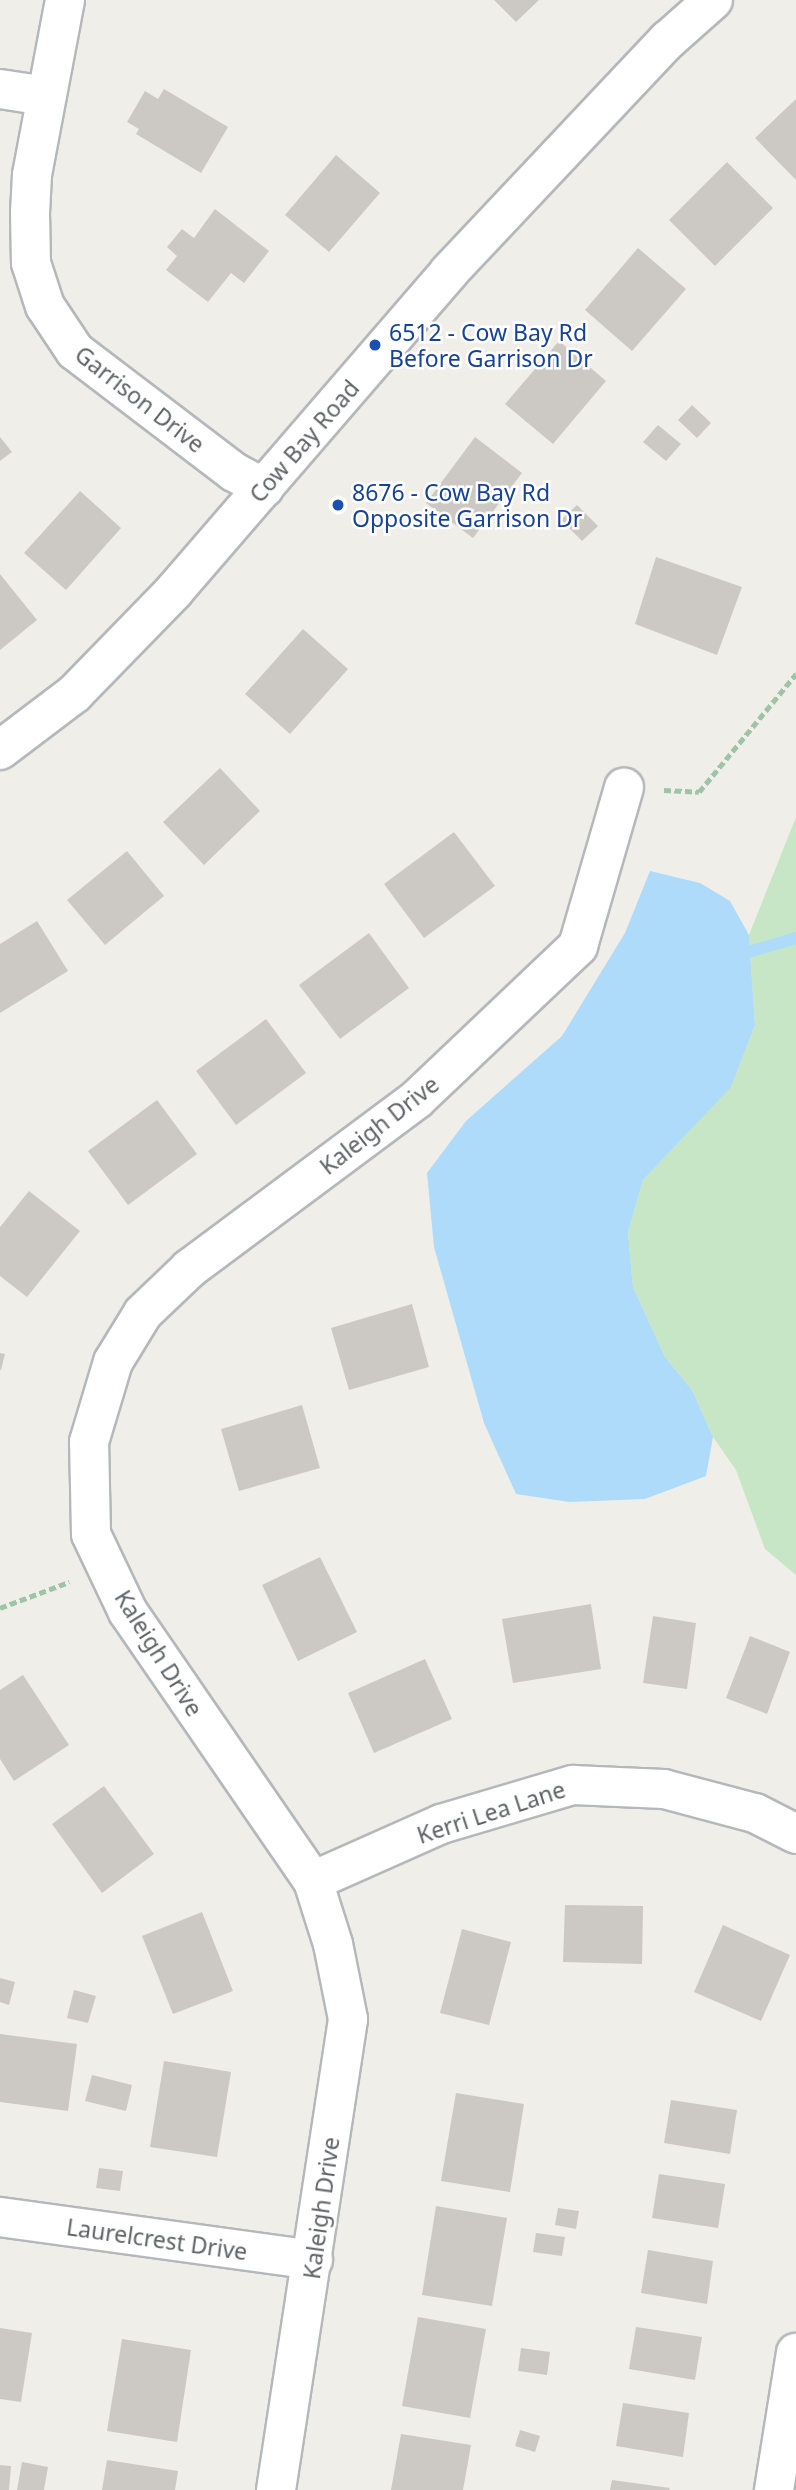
<!DOCTYPE html>
<style>
body{margin:0}
#map{position:relative;width:796px;height:2490px;overflow:hidden;background:#f0eee8;font-family:"Noto Sans",sans-serif}
div>[style]{position:absolute}
[style*='--x']{left:calc(var(--x)*1px);top:calc(var(--y)*1px);width:calc(var(--w)*1px);rotate:calc(var(--a)*1deg)}
.green>*{inset:0;background:#c7e6c6}
.water>*{inset:0;background:#aedbfa}
.stream>*{height:12px;margin:-6px;padding:0 6px;transform-origin:6px;border-radius:6px;background:#aedbfa}
.building>*{inset:0;background:#ccc9c4}
.path>*{height:4.5px;margin-top:-2.25px;transform-origin:0;background:repeating-linear-gradient(90deg,#9ec4a8 0 7px,transparent 0 10.5px)}
.roads{filter:drop-shadow(2px 0 #b5b8bb) drop-shadow(-2px 0 #b5b8bb) drop-shadow(0 2px #b5b8bb) drop-shadow(0 -2px #b5b8bb)}
.minor>*{height:38px;margin:-19px;padding:0 19px;transform-origin:19px;border-radius:19px;background:#fff}
.secondary>*{height:38px;margin:-19px;padding:0 19px;transform-origin:19px;border-radius:19px;background:#fff}
.dots>*{width:19px;height:19px;translate:-50% -50%;box-sizing:border-box;border:4px solid #fff;border-radius:50%}
span{translate:-50% -50%;white-space:nowrap;text-align:center;line-height:1.15;-webkit-text-stroke:5px #fff;paint-order:stroke}
.transit-label{font-size:23px;color:#164399}
.left{translate:0 -50%;text-align:left}
.street-label{font-size:23px;color:#5f6367}
</style>
<div id="map">
<div class="green">
<div style="clip-path:polygon(796px 817px,796px 1575px,765px 1549px,736px 1470px,713px 1437px,692px 1390px,665px 1357px,633px 1287px,628px 1232px,643px 1180px,731px 1086px,755px 1025px,749px 935px)"></div>
</div>
<div class="water">
<div style="clip-path:polygon(650px 871px,700px 883px,730px 901px,749px 935px,755px 1025px,731px 1087px,643px 1180px,628px 1232px,633px 1287px,665px 1357px,692px 1390px,713px 1437px,706px 1476px,645px 1499px,569px 1502px,516px 1494px,484px 1423px,434px 1247px,427px 1173px,466px 1121px,562px 1036px,625px 933px)"></div>
</div>
<div class="stream">
<div style="--x:735;--y:956;--w:64;--a:-16.4"></div>
</div>
<div class="building">
<div style="clip-path:polygon(494px 0,539px 0,516px 22px)"></div>
<div style="clip-path:polygon(164px 89px,228px 127px,201px 173px,136px 134px,139px 129px,127px 122px,145px 91px,158px 99px)"></div>
<div style="clip-path:polygon(796px 99px,796px 180px,755px 138px)"></div>
<div style="clip-path:polygon(336px 155px,380px 193px,329px 252px,285px 215px)"></div>
<div style="clip-path:polygon(727px 162px,773px 208px,715px 266px,669px 220px)"></div>
<div style="clip-path:polygon(215px 209px,269px 251px,244px 283px,231px 273px,208px 302px,166px 270px,177px 256px,167px 247px,182px 229px,194px 238px)"></div>
<div style="clip-path:polygon(638px 248px,686px 289px,632px 351px,585px 310px)"></div>
<div style="clip-path:polygon(559px 341px,606px 381px,553px 444px,505px 404px)"></div>
<div style="clip-path:polygon(692px 405px,711px 423px,697px 438px,678px 420px)"></div>
<div style="clip-path:polygon(658px 425px,681px 444px,666px 461px,643px 442px)"></div>
<div style="clip-path:polygon(0 437px,12px 452px,0 461px)"></div>
<div style="clip-path:polygon(475px 437px,522px 473px,473px 538px,426px 503px)"></div>
<div style="clip-path:polygon(80px 491px,121px 528px,66px 590px,24px 553px)"></div>
<div style="clip-path:polygon(577px 505px,598px 526px,582px 541px,561px 520px)"></div>
<div style="clip-path:polygon(656px 557px,742px 587px,717px 655px,635px 624px)"></div>
<div style="clip-path:polygon(0 574px,37px 620px,0 650px)"></div>
<div style="clip-path:polygon(303px 629px,348px 669px,290px 734px,245px 694px)"></div>
<div style="clip-path:polygon(220px 768px,260px 811px,204px 865px,163px 822px)"></div>
<div style="clip-path:polygon(454px 832px,495px 886px,424px 938px,384px 884px)"></div>
<div style="clip-path:polygon(127px 851px,164px 896px,105px 945px,67px 900px)"></div>
<div style="clip-path:polygon(37px 921px,68px 971px,0 1013px,0 944px)"></div>
<div style="clip-path:polygon(369px 933px,409px 988px,340px 1039px,299px 985px)"></div>
<div style="clip-path:polygon(266px 1019px,306px 1073px,236px 1125px,196px 1071px)"></div>
<div style="clip-path:polygon(157px 1100px,197px 1154px,128px 1205px,88px 1151px)"></div>
<div style="clip-path:polygon(29px 1191px,80px 1231px,27px 1297px,0 1276px,0 1227px)"></div>
<div style="clip-path:polygon(412px 1304px,429px 1367px,349px 1390px,331px 1328px)"></div>
<div style="clip-path:polygon(0 1353px,5px 1354px,1px 1370px,0 1370px)"></div>
<div style="clip-path:polygon(302px 1405px,320px 1468px,239px 1491px,221px 1429px)"></div>
<div style="clip-path:polygon(320px 1557px,357px 1632px,298px 1661px,262px 1585px)"></div>
<div style="clip-path:polygon(591px 1604px,601px 1669px,513px 1683px,502px 1619px)"></div>
<div style="clip-path:polygon(653px 1616px,696px 1623px,687px 1689px,643px 1683px)"></div>
<div style="clip-path:polygon(750px 1636px,790px 1652px,767px 1714px,726px 1698px)"></div>
<div style="clip-path:polygon(425px 1659px,452px 1719px,374px 1753px,348px 1693px)"></div>
<div style="clip-path:polygon(23px 1675px,69px 1745px,14px 1781px,0 1759px,0 1690px)"></div>
<div style="clip-path:polygon(104px 1786px,154px 1854px,102px 1893px,52px 1824px)"></div>
<div style="clip-path:polygon(565px 1905px,643px 1906px,642px 1964px,563px 1962px)"></div>
<div style="clip-path:polygon(202px 1912px,233px 1991px,173px 2014px,142px 1936px)"></div>
<div style="clip-path:polygon(723px 1925px,790px 1955px,761px 2021px,694px 1992px)"></div>
<div style="clip-path:polygon(462px 1929px,511px 1942px,489px 2025px,440px 2013px)"></div>
<div style="clip-path:polygon(0 1978px,15px 1982px,9px 2005px,0 2002px)"></div>
<div style="clip-path:polygon(74px 1990px,96px 1996px,88px 2023px,67px 2018px)"></div>
<div style="clip-path:polygon(0 2034px,77px 2044px,68px 2111px,0 2102px)"></div>
<div style="clip-path:polygon(164px 2061px,231px 2072px,217px 2157px,150px 2147px)"></div>
<div style="clip-path:polygon(92px 2075px,132px 2085px,126px 2111px,85px 2101px)"></div>
<div style="clip-path:polygon(456px 2093px,524px 2104px,510px 2192px,441px 2181px)"></div>
<div style="clip-path:polygon(671px 2100px,737px 2110px,730px 2154px,664px 2143px)"></div>
<div style="clip-path:polygon(99px 2168px,123px 2171px,120px 2191px,96px 2188px)"></div>
<div style="clip-path:polygon(659px 2174px,725px 2184px,718px 2228px,652px 2218px)"></div>
<div style="clip-path:polygon(436px 2206px,507px 2218px,492px 2306px,422px 2295px)"></div>
<div style="clip-path:polygon(558px 2208px,579px 2211px,576px 2229px,555px 2225px)"></div>
<div style="clip-path:polygon(536px 2233px,565px 2237px,562px 2256px,533px 2252px)"></div>
<div style="clip-path:polygon(648px 2250px,713px 2261px,707px 2304px,641px 2293px)"></div>
<div style="clip-path:polygon(418px 2317px,486px 2329px,470px 2418px,402px 2406px)"></div>
<div style="clip-path:polygon(636px 2327px,702px 2337px,695px 2380px,629px 2369px)"></div>
<div style="clip-path:polygon(0 2328px,32px 2333px,21px 2402px,0 2399px)"></div>
<div style="clip-path:polygon(122px 2339px,191px 2350px,177px 2442px,107px 2431px)"></div>
<div style="clip-path:polygon(521px 2348px,550px 2352px,547px 2375px,518px 2371px)"></div>
<div style="clip-path:polygon(623px 2403px,689px 2413px,683px 2457px,616px 2446px)"></div>
<div style="clip-path:polygon(520px 2430px,540px 2436px,535px 2452px,515px 2446px)"></div>
<div style="clip-path:polygon(401px 2434px,471px 2445px,463px 2490px,391px 2490px)"></div>
<div style="clip-path:polygon(107px 2460px,178px 2471px,175px 2490px,102px 2490px)"></div>
<div style="clip-path:polygon(22px 2462px,48px 2467px,44px 2490px,17px 2490px)"></div>
<div style="clip-path:polygon(0 2465px,11px 2466px,9px 2490px,0 2490px)"></div>
<div style="clip-path:polygon(612px 2480px,670px 2488px,669px 2490px,610px 2490px)"></div>
</div>
<div class="path">
<div style="--x:664;--y:790;--w:35;--a:3"></div>
<div style="--x:699;--y:792;--w:153;--a:-50.6"></div>
<div style="--x:0;--y:1608;--w:74;--a:-20.6"></div>
</div>
<div class="roads">
<div class="minor">
<div style="--x:65;--y:0;--w:178;--a:100.7"></div>
<div style="--x:32;--y:175;--w:37;--a:93"></div>
<div style="--x:30;--y:212;--w:51;--a:88.9"></div>
<div style="--x:31;--y:263;--w:45;--a:72"></div>
<div style="--x:45;--y:306;--w:54;--a:56.3"></div>
<div style="--x:75;--y:351;--w:200;--a:37.3"></div>
<div style="--x:234;--y:472;--w:34;--a:28"></div>
<div style="--x:0;--y:89;--w:47;--a:8.7"></div>
<div style="--x:313;--y:1881;--w:140;--a:-24"></div>
<div style="--x:441;--y:1824;--w:138;--a:-16.5"></div>
<div style="--x:573;--y:1785;--w:91;--a:2.5"></div>
<div style="--x:664;--y:1789;--w:94;--a:14.8"></div>
<div style="--x:755;--y:1813;--w:46;--a:27.1"></div>
<div style="--x:0;--y:2217;--w:316;--a:7.8"></div>
<div style="--x:276;--y:2490;--w:476;--a:-81.3"></div>
<div style="--x:348;--y:2019;--w:76;--a:-101.3"></div>
<div style="--x:333;--y:1944;--w:66;--a:-107.6"></div>
<div style="--x:313;--y:1881;--w:326;--a:-124.5"></div>
<div style="--x:128;--y:1612;--w:86;--a:-115.4"></div>
<div style="--x:91;--y:1534;--w:92;--a:-91.2"></div>
<div style="--x:89;--y:1442;--w:84;--a:-73.3"></div>
<div style="--x:113;--y:1362;--w:57;--a:-58.5"></div>
<div style="--x:143;--y:1313;--w:64;--a:-43.7"></div>
<div style="--x:189;--y:1269;--w:284;--a:-36.7"></div>
<div style="--x:417;--y:1099;--w:222;--a:-43.5"></div>
<div style="--x:578;--y:946;--w:165;--a:-73.8"></div>
<div style="--x:774;--y:2490;--w:139;--a:-80.9"></div>
</div>
<div class="secondary">
<div style="--x:0;--y:750;--w:93;--a:-37.1"></div>
<div style="--x:74;--y:694;--w:144;--a:-45.8"></div>
<div style="--x:174;--y:591;--w:421;--a:-49.2"></div>
<div style="--x:449;--y:272;--w:319;--a:-46.7"></div>
<div style="--x:668;--y:40;--w:60;--a:-41.6"></div>
</div>
</div>
<div class="dots">
<div style="left:375px;top:345px;background:#1a4fb4"></div>
<div style="left:338px;top:505px;background:#1a4fb4"></div>
</div>
<div class="transit-label">
<span class="left" style="left:389px;top:345px">6512 - Cow Bay Rd<br>Before Garrison Dr</span>
<span class="left" style="left:352px;top:505px">8676 - Cow Bay Rd<br>Opposite Garrison Dr</span>
</div>
<div class="street-label">
<span style="left:140px;top:399px;rotate:38deg">Garrison Drive</span>
<span style="left:304px;top:441px;rotate:-49deg">Cow Bay Road</span>
<span style="left:379px;top:1125px;rotate:-38deg">Kaleigh Drive</span>
<span style="left:159px;top:1653px;rotate:58deg">Kaleigh Drive</span>
<span style="left:491px;top:1812px;rotate:-18deg">Kerri Lea Lane</span>
<span style="left:321px;top:2208px;rotate:-82deg">Kaleigh Drive</span>
<span style="left:157px;top:2239px;rotate:8deg">Laurelcrest Drive</span>
</div>
</div>
